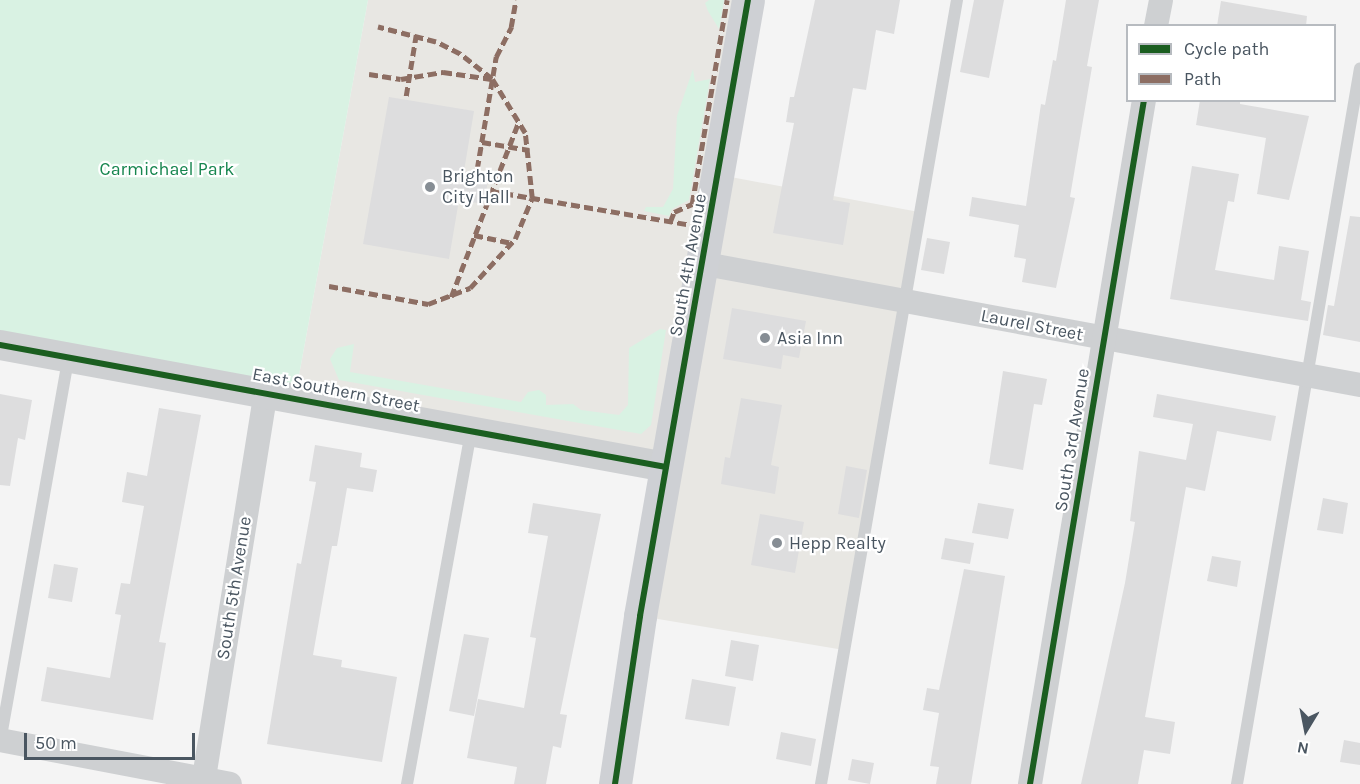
<!DOCTYPE html>
<style>
body{margin:0}
#map{position:relative;width:1360px;height:784px;overflow:hidden;background:#f4f4f4;font-family:Karla,sans-serif}
div>[style]{position:absolute}
[style*='--x']{left:calc(var(--x)*1px);top:calc(var(--y)*1px);width:calc(var(--w)*1px);rotate:calc(var(--a)*1deg)}
.commercial>*{inset:0;background:#e8e7e3}
.green>*{inset:0;background:#d9f2e3}
.building>*{inset:0;background:#ddddde}
.service>*{height:12px;margin:-6px;padding:0 6px;transform-origin:6px;border-radius:6px;background:#ced0d2}
.minor>*{height:24px;margin:-12px;padding:0 12px;transform-origin:12px;border-radius:12px;background:#ced0d2}
.tertiary>*{height:30px;margin:-15px;padding:0 15px;transform-origin:15px;border-radius:15px;background:#ced0d2}
.secondary>*{height:33px;margin:-16.5px;padding:0 16.5px;transform-origin:16.5px;border-radius:16.5px;background:#ced0d4}
.quiet>*{height:4.5px;margin-top:-2.25px;transform-origin:0;background:repeating-linear-gradient(90deg,#8d6e63 0 9px,transparent 0 13.5px)}
.cycleway>*{height:6px;margin:-3px;padding:0 3px;transform-origin:3px;border-radius:3px;background:#1b5e20}
.dots>*{width:16px;height:16px;translate:-50% -50%;box-sizing:border-box;border:3px solid #fff;border-radius:50%}
span{translate:-50% -50%;white-space:nowrap;text-align:center;line-height:1.15;-webkit-text-stroke:4.5px #fff;paint-order:stroke}
.park-label{font-size:18px;color:#17864f}
.poi-label{font-size:18px;color:#4a5661}
.left{translate:0 -50%;text-align:left}
.street-label{font-size:18px;color:#4a5661}
.legend{position:absolute;left:1126px;top:24px;width:210px;height:78px;box-sizing:border-box;background:#fff;border:2px solid #b7bbc0;margin:0;padding:8px 10px;list-style:none;font-size:18px;color:#4a5661}
.legend li{display:flex;align-items:center;gap:12px;height:30px}
.legend b{width:30px;border:2px solid #b7bbc0}
.north{position:absolute;left:1276px;top:700px;width:60px;height:60px;-webkit-text-stroke:4px #fff;paint-order:stroke;rotate:190deg;font-size:16px;font-weight:700;line-height:24px;text-align:center;color:#4a5661}
.north::after{content:'';display:block;margin:auto;width:21px;height:27px;background:#4a5661;clip-path:polygon(50% 0,100% 100%,50% 72%,0 100%)}
.scale{position:absolute;left:24px;top:733px;width:171px;height:27px;box-sizing:border-box;border:3px solid #4a5661;border-top:0;padding-left:8px;font-size:18px;line-height:21px;white-space:nowrap;color:#4a5661;-webkit-text-stroke:4px #fff;paint-order:stroke}
</style>
<div id="map">
<div class="commercial">
<div style="clip-path:polygon(368px 0,748px 0,720px 175px,919px 212px,844px 650px,640px 616px,666px 467px,295px 397px)"></div>
</div>
<div class="green">
<div style="clip-path:polygon(0 0,368px 0,295px 397px,0 344px)"></div>
<div style="clip-path:polygon(709px 0,724px 0,719px 29px,708px 11px,705px 3px)"></div>
<div style="clip-path:polygon(693px 69px,695px 82px,710px 79px,689px 200px,672px 209px,669px 216px,644px 211px,646px 207px,663px 207px,673px 189px,677px 116px)"></div>
<div style="clip-path:polygon(660px 329px,666px 330px,651px 425px,641px 434px,339px 380px,330px 359px,337px 348px,354px 344px,350px 372px,521px 402px,528px 392px,539px 390px,546px 395px,546px 405px,573px 404px,581px 410px,619px 415px,628px 405px,629px 348px)"></div>
</div>
<div class="building">
<div style="clip-path:polygon(815px 0,900px 0,894px 34px,876px 30px,866px 90px,853px 88px,833px 200px,850px 203px,843px 245px,773px 233px,794px 123px,786px 122px,790px 97px,794px 97px)"></div>
<div style="clip-path:polygon(974px 0,1004px 0,989px 78px,960px 72px)"></div>
<div style="clip-path:polygon(1066px 0,1099px 0,1087px 66px,1092px 67px,1070px 197px,1075px 198px,1056px 288px,1022px 282px,1026px 259px,1014px 257px,1019px 225px,969px 216px,972px 197px,1026px 206px,1041px 104px,1045px 105px,1053px 60px,1056px 61px)"></div>
<div style="clip-path:polygon(1221px 1px,1307px 16px,1306px 26px,1217px 26px)"></div>
<div style="clip-path:polygon(389px 97px,474px 111px,464px 171px,489px 175px,484px 204px,459px 200px,449px 259px,363px 244px)"></div>
<div style="clip-path:polygon(1200px 100px,1240px 100px,1240px 104px,1309px 116px,1289px 200px,1257px 194px,1266px 138px,1196px 125px)"></div>
<div style="clip-path:polygon(1192px 166px,1239px 174px,1234px 202px,1228px 201px,1215px 270px,1274px 280px,1279px 246px,1309px 251px,1301px 300px,1311px 302px,1308px 321px,1170px 299px)"></div>
<div style="clip-path:polygon(1350px 216px,1360px 217px,1360px 342px,1323px 335px,1328px 305px,1334px 306px)"></div>
<div style="clip-path:polygon(927px 238px,950px 242px,944px 274px,921px 270px)"></div>
<div style="clip-path:polygon(732px 308px,806px 321px,799px 358px,783px 355px,781px 369px,723px 359px)"></div>
<div style="clip-path:polygon(1003px 371px,1047px 379px,1042px 405px,1034px 404px,1023px 470px,989px 464px)"></div>
<div style="clip-path:polygon(0 394px,32px 400px,25px 440px,18px 438px,10px 486px,0 485px)"></div>
<div style="clip-path:polygon(1157px 394px,1276px 416px,1271px 441px,1217px 431px,1205px 491px,1186px 487px,1145px 717px,1175px 722px,1170px 754px,1144px 750px,1138px 784px,1081px 784px,1125px 583px,1135px 522px,1130px 521px,1139px 451px,1186px 460px,1193px 424px,1153px 417px)"></div>
<div style="clip-path:polygon(741px 398px,782px 405px,771px 465px,779px 467px,775px 494px,721px 484px,725px 457px,730px 458px)"></div>
<div style="clip-path:polygon(159px 408px,201px 415px,159px 642px,166px 643px,153px 720px,41px 701px,47px 667px,110px 678px,121px 615px,115px 614px,121px 583px,130px 584px,144px 506px,122px 502px,127px 472px,147px 476px)"></div>
<div style="clip-path:polygon(315px 445px,362px 453px,360px 467px,377px 470px,373px 492px,347px 488px,337px 546px,332px 546px,313px 655px,342px 660px,341px 667px,397px 677px,382px 762px,267px 744px,297px 563px,301px 564px,316px 482px,309px 481px)"></div>
<div style="clip-path:polygon(846px 466px,867px 470px,859px 518px,838px 514px)"></div>
<div style="clip-path:polygon(1323px 498px,1348px 503px,1343px 534px,1317px 530px)"></div>
<div style="clip-path:polygon(533px 503px,601px 514px,560px 714px,567px 715px,561px 748px,553px 746px,546px 784px,514px 784px,517px 767px,467px 758px,478px 699px,524px 708px,536px 638px,530px 637px,548px 536px,528px 533px)"></div>
<div style="clip-path:polygon(978px 503px,1014px 509px,1008px 539px,972px 533px)"></div>
<div style="clip-path:polygon(760px 514px,804px 522px,795px 573px,751px 565px)"></div>
<div style="clip-path:polygon(945px 538px,974px 543px,970px 564px,941px 559px)"></div>
<div style="clip-path:polygon(1212px 556px,1241px 561px,1237px 587px,1207px 581px)"></div>
<div style="clip-path:polygon(54px 564px,78px 568px,72px 602px,48px 598px)"></div>
<div style="clip-path:polygon(964px 569px,1005px 576px,971px 784px,936px 784px,939px 767px,930px 766px,939px 713px,923px 710px,927px 688px,939px 690px)"></div>
<div style="clip-path:polygon(464px 634px,489px 638px,474px 716px,449px 711px)"></div>
<div style="clip-path:polygon(731px 640px,759px 645px,753px 681px,725px 676px)"></div>
<div style="clip-path:polygon(692px 679px,736px 687px,729px 726px,685px 719px)"></div>
<div style="clip-path:polygon(781px 732px,816px 739px,811px 766px,776px 759px)"></div>
<div style="clip-path:polygon(1344px 740px,1360px 743px,1360px 765px,1340px 762px)"></div>
<div style="clip-path:polygon(852px 759px,874px 763px,870px 784px,848px 780px)"></div>
</div>
<div class="service">
<div style="--x:0;--y:742;--w:389;--a:-79.9"></div>
<div style="--x:407;--y:784;--w:359;--a:-79.7"></div>
<div style="--x:821;--y:784;--w:796;--a:-80.16"></div>
<div style="--x:1237;--y:784;--w:726;--a:-80.25"></div>
</div>
<div class="minor">
<div style="--x:1156;--y:26;--w:26;--a:-79"></div>
<div style="--x:705;--y:264;--w:666;--a:10.47"></div>
<div style="--x:0;--y:740;--w:234;--a:10.8"></div>
<div style="--x:203;--y:784;--w:398;--a:-80.9"></div>
<div style="--x:1030;--y:784;--w:693;--a:-80.54"></div>
</div>
<div class="tertiary">
<div style="--x:0;--y:345;--w:677;--a:10.38"></div>
</div>
<div class="secondary">
<div style="--x:615;--y:784;--w:170;--a:-81.5"></div>
<div style="--x:640;--y:616;--w:625;--a:-80.06"></div>
</div>
<div class="quiet">
<div style="--x:369;--y:74;--w:32;--a:9"></div>
<div style="--x:401;--y:79;--w:43;--a:-9.5"></div>
<div style="--x:443;--y:72;--w:49;--a:8.1"></div>
<div style="--x:406;--y:96;--w:62;--a:-80.7"></div>
<div style="--x:482;--y:142;--w:48;--a:9.7"></div>
<div style="--x:477;--y:169;--w:114;--a:-80.4"></div>
<div style="--x:496;--y:57;--w:34;--a:-63"></div>
<div style="--x:511;--y:27;--w:27;--a:-80"></div>
<div style="--x:491;--y:191;--w:203;--a:9.6"></div>
<div style="--x:670;--y:222;--w:11;--a:-68"></div>
<div style="--x:674;--y:212;--w:20;--a:-24"></div>
<div style="--x:692;--y:204;--w:207;--a:-80.3"></div>
<div style="--x:474;--y:235;--w:40;--a:12"></div>
<div style="--x:329;--y:286;--w:101;--a:10.3"></div>
<div style="--x:428;--y:304;--w:45;--a:-20.9"></div>
<div style="--x:470;--y:288;--w:67;--a:-47.4"></div>
<div style="--x:515;--y:239;--w:44;--a:-67.5"></div>
<div style="--x:532;--y:198;--w:65;--a:-96.1"></div>
<div style="--x:525;--y:133;--w:63;--a:-121.4"></div>
<div style="--x:492;--y:79;--w:41;--a:-142"></div>
<div style="--x:460;--y:54;--w:27;--a:-153"></div>
<div style="--x:436;--y:42;--w:60;--a:-165.5"></div>
<div style="--x:451;--y:297;--w:189;--a:-68.9"></div>
</div>
<div class="cycleway">
<div style="--x:0;--y:345;--w:677;--a:10.38"></div>
<div style="--x:615;--y:784;--w:170;--a:-81.5"></div>
<div style="--x:640;--y:616;--w:625;--a:-80.06"></div>
<div style="--x:1030;--y:784;--w:693;--a:-80.54"></div>
</div>
<div class="dots">
<div style="left:430px;top:187px;background:#868d94"></div>
<div style="left:765px;top:338px;background:#868d94"></div>
<div style="left:777px;top:543px;background:#868d94"></div>
</div>
<div class="park-label">
<span style="left:167px;top:169px">Carmichael Park</span>
</div>
<div class="poi-label">
<span class="left" style="left:442px;top:187px">Brighton<br>City Hall</span>
<span class="left" style="left:777px;top:338px">Asia Inn</span>
<span class="left" style="left:789px;top:543px">Hepp Realty</span>
</div>
<div class="street-label">
<span style="left:688px;top:265px;rotate:-80deg">South 4th Avenue</span>
<span style="left:1032px;top:325px;rotate:11deg">Laurel Street</span>
<span style="left:336px;top:390px;rotate:11deg">East Southern Street</span>
<span style="left:1072px;top:440px;rotate:-81deg">South 3rd Avenue</span>
<span style="left:234px;top:588px;rotate:-81deg">South 5th Avenue</span>
</div>
<ul class="legend">
<li><b style="height:8px;background:#1b5e20"></b>Cycle path</li>
<li><b style="height:8px;background:#8d6e63"></b>Path</li>
</ul>
<div class="north">N</div>
<div class="scale">50 m</div>
</div>
